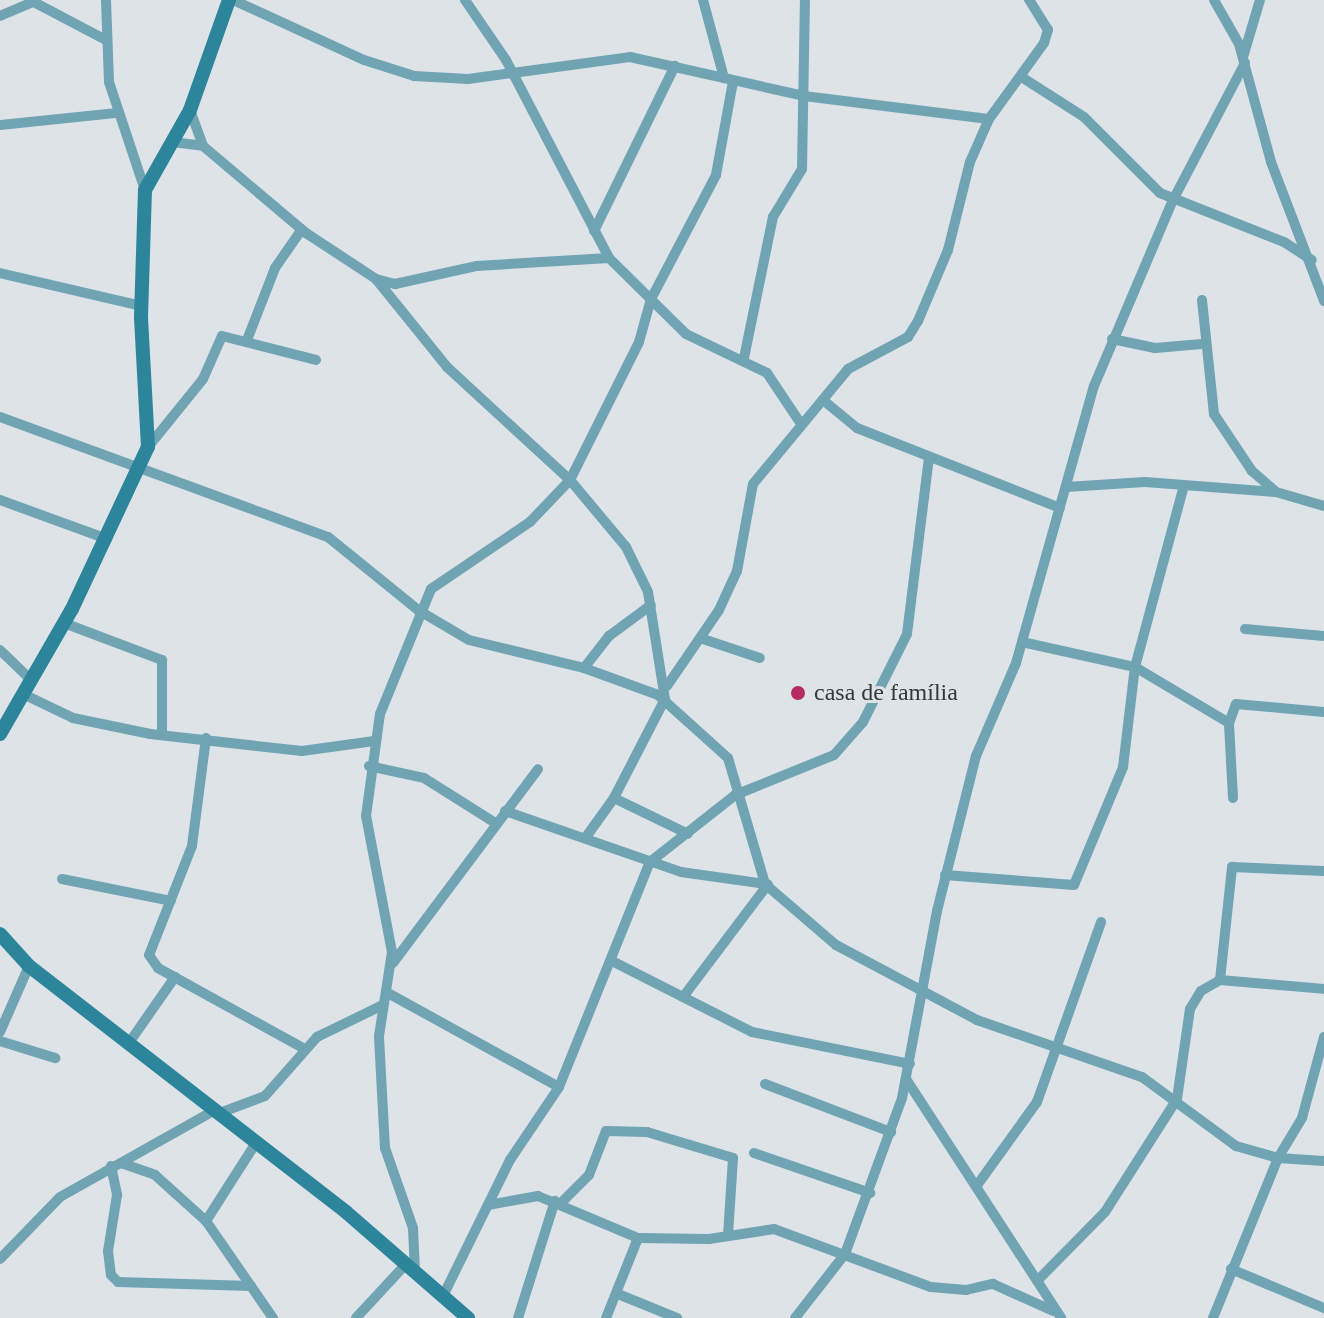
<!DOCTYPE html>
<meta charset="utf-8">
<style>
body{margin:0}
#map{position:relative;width:1324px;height:1318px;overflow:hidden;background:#dde3e7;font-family:Georgia,serif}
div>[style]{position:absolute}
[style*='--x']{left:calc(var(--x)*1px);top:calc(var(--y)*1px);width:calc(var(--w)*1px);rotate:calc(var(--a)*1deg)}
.street>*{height:10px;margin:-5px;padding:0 5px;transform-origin:5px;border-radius:5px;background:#71a4b3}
.secondary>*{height:14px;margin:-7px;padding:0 7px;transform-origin:7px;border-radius:7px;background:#2d859b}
.dots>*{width:22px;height:22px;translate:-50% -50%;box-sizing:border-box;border:4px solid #dde3e7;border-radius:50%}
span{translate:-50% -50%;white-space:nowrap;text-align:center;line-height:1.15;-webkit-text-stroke:6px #dde3e7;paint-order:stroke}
.poi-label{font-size:24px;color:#353739}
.left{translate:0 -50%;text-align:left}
</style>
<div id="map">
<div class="street">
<div style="--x:30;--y:0;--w:84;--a:27.8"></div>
<div style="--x:106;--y:0;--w:82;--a:87.9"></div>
<div style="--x:109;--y:82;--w:114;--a:71.6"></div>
<div style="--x:233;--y:0;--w:144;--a:24.6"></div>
<div style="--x:364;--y:60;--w:52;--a:17.7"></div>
<div style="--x:414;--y:76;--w:54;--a:3.2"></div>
<div style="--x:468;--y:79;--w:163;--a:-7.7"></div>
<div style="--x:630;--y:57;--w:178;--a:12.6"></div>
<div style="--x:804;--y:96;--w:186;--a:7.1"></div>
<div style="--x:465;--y:0;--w:73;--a:55.7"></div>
<div style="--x:506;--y:60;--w:223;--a:62.5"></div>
<div style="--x:609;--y:258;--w:108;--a:44.6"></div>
<div style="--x:686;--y:334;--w:90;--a:25.7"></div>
<div style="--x:767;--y:373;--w:58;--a:56.3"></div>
<div style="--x:703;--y:0;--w:81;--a:74.9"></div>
<div style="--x:1214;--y:0;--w:51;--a:60.4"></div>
<div style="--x:1239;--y:44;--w:122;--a:74.8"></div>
<div style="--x:1271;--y:162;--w:149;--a:69.1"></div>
<div style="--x:0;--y:16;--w:36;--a:-23"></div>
<div style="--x:1243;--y:57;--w:59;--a:-73.4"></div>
<div style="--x:1023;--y:78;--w:72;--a:32.6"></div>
<div style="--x:1084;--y:117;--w:107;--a:45"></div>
<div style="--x:1160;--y:193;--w:133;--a:21.6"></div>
<div style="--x:1284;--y:242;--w:33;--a:33"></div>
<div style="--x:190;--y:110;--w:38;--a:70"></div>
<div style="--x:0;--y:125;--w:118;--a:-5.9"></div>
<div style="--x:172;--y:142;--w:31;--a:7"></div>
<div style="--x:203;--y:146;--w:135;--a:40.2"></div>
<div style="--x:306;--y:233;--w:84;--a:33.3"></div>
<div style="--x:376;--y:279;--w:20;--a:15"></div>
<div style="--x:395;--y:284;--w:84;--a:-12.4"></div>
<div style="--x:477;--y:266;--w:132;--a:-3.5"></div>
<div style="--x:594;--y:231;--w:184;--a:-63.9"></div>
<div style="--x:0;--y:273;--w:146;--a:13.1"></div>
<div style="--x:376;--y:279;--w:113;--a:51.1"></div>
<div style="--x:447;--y:367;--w:167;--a:42.6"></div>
<div style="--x:570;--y:480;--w:87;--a:50.1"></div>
<div style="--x:626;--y:547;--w:50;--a:63.9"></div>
<div style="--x:648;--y:592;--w:108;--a:81"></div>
<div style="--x:665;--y:699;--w:111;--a:117.3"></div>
<div style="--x:614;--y:798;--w:48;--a:125.7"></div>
<div style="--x:1202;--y:300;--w:115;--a:84"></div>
<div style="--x:1214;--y:414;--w:69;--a:56.3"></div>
<div style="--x:1252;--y:471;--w:32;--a:41"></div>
<div style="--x:1112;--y:339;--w:44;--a:11.8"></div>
<div style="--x:1155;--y:348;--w:47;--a:-4.9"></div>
<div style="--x:247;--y:340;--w:77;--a:-68.7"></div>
<div style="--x:275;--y:268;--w:47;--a:-55.3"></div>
<div style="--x:744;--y:358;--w:144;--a:-78.4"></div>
<div style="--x:773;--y:217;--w:56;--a:-58.9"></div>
<div style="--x:802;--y:169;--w:169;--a:-89"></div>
<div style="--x:823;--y:400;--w:44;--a:39.5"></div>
<div style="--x:857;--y:428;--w:218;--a:21.5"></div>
<div style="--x:0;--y:417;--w:349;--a:20.1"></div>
<div style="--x:328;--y:537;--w:116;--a:39"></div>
<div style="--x:418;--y:610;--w:59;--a:30.5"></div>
<div style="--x:469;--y:640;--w:118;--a:13.7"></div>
<div style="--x:584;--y:668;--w:79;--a:20"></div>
<div style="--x:658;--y:695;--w:94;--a:42"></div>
<div style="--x:728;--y:758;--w:131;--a:73.6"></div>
<div style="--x:765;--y:884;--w:94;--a:40.7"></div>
<div style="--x:836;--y:945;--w:160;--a:28"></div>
<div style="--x:977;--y:1020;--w:175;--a:19.1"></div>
<div style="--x:1142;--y:1077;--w:117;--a:36.3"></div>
<div style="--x:1236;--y:1146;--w:44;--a:15.9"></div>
<div style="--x:1278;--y:1158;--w:46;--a:3.7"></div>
<div style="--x:148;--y:447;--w:87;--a:-51"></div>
<div style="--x:203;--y:379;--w:47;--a:-66.2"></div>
<div style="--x:222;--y:336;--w:97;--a:14.3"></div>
<div style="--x:1066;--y:487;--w:79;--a:-3.6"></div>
<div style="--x:1145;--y:482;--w:131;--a:4.4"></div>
<div style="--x:1276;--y:492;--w:50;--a:16.3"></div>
<div style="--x:0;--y:500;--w:114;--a:20"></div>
<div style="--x:64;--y:623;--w:105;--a:20.7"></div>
<div style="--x:162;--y:660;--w:74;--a:90"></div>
<div style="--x:1245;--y:629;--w:79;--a:5.1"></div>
<div style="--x:700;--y:638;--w:63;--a:18.4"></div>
<div style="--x:1022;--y:642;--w:116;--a:12.5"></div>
<div style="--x:1135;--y:667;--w:109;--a:30.8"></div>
<div style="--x:0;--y:650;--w:42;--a:44"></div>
<div style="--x:584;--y:668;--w:41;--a:-52"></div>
<div style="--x:609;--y:636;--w:52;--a:-36.4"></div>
<div style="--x:667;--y:686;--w:92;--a:-55.6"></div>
<div style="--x:719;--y:610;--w:43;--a:-65.2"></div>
<div style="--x:737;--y:571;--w:88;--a:-79.6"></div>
<div style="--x:753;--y:484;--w:149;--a:-50.4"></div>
<div style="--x:848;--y:369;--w:68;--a:-28.1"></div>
<div style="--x:908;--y:337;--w:19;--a:-58"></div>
<div style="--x:918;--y:321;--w:77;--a:-67.1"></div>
<div style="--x:948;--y:250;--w:91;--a:-76"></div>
<div style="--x:970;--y:162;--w:47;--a:-66.2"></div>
<div style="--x:989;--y:119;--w:94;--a:-54.1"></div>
<div style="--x:1044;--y:43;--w:14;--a:-73"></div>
<div style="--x:1048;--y:30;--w:36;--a:-122"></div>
<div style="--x:23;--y:694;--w:55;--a:25.6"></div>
<div style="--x:73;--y:718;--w:79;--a:11.7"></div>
<div style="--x:150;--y:734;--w:153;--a:6.4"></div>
<div style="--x:302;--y:751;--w:73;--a:-7.9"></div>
<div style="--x:206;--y:738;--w:109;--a:97.4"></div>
<div style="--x:192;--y:846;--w:117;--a:111.5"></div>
<div style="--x:149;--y:955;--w:16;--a:55"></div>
<div style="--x:158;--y:968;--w:168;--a:28.9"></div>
<div style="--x:369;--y:766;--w:56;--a:12.3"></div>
<div style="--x:424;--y:778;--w:83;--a:32.2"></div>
<div style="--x:614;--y:798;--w:82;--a:25.9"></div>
<div style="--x:1233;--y:798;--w:75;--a:-93.1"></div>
<div style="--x:1229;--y:723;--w:20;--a:-70"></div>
<div style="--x:1236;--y:704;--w:88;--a:5.2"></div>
<div style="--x:505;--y:811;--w:186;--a:19.1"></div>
<div style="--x:681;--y:872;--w:85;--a:8.1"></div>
<div style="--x:945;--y:875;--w:129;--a:4.4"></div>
<div style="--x:1074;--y:885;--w:128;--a:-67.4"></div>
<div style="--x:1123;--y:767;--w:101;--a:-83.2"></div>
<div style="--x:1135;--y:667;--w:184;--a:-74.9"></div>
<div style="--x:62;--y:879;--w:111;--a:11.4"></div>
<div style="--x:612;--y:961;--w:157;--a:26.9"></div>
<div style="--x:752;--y:1032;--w:161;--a:11.4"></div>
<div style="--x:393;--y:963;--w:242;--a:-53.2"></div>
<div style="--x:1220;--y:980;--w:114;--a:-83.9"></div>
<div style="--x:1232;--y:867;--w:92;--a:2.5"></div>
<div style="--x:386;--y:992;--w:197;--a:28.8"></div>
<div style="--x:683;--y:997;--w:141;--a:-53"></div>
<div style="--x:0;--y:1032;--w:72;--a:-66.3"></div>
<div style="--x:131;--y:1040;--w:77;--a:-55.1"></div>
<div style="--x:0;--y:1041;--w:58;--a:17.2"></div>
<div style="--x:906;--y:1079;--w:285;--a:57"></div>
<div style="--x:765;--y:1084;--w:135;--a:20.9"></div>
<div style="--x:217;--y:1114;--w:51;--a:-20.6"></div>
<div style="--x:265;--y:1096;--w:79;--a:-48.6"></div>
<div style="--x:317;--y:1037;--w:73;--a:-25.9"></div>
<div style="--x:754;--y:1153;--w:123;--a:19"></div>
<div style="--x:121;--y:1163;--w:36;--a:19"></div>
<div style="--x:155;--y:1175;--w:69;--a:42"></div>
<div style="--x:206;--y:1221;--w:118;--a:55.4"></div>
<div style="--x:111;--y:1166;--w:30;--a:78"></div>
<div style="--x:117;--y:1195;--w:57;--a:99.1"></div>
<div style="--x:108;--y:1251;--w:24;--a:83"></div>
<div style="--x:111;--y:1275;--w:10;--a:45"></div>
<div style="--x:118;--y:1282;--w:133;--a:1.7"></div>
<div style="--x:978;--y:1184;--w:101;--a:-54.3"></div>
<div style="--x:1037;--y:1102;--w:191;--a:-70.4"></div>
<div style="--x:560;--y:1204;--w:41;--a:-45"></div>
<div style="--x:589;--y:1175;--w:47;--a:-68.9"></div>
<div style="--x:606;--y:1131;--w:41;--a:1.4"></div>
<div style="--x:647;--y:1132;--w:90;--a:16.8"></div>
<div style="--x:733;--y:1158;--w:78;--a:93.7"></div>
<div style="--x:488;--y:1205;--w:51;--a:-10.2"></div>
<div style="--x:538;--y:1196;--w:108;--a:22.8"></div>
<div style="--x:638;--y:1238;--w:71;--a:0.8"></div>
<div style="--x:709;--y:1239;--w:66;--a:-8.7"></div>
<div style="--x:774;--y:1229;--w:167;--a:20.3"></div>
<div style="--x:931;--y:1287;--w:35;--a:5"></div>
<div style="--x:966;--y:1290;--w:28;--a:-13"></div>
<div style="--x:993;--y:1284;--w:66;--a:24.2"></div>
<div style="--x:206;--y:1221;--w:89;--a:-57.4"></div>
<div style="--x:0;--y:1259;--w:86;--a:-45.9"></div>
<div style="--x:60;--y:1197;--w:176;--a:-29.3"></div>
<div style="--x:1231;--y:1269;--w:101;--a:22.8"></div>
<div style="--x:415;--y:1271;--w:43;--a:-92.7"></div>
<div style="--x:413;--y:1228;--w:85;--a:-109.3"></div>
<div style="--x:385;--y:1148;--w:112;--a:-93.1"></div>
<div style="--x:379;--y:1036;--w:85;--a:-81.2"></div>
<div style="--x:392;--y:952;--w:138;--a:-100.8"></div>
<div style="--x:366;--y:816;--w:103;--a:-82.2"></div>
<div style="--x:380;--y:714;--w:135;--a:-67.8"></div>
<div style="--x:431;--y:589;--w:120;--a:-34.1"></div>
<div style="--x:530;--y:522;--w:58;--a:-46.4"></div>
<div style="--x:570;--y:480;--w:154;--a:-63.4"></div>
<div style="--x:639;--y:342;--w:45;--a:-74.4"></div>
<div style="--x:651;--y:299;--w:140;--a:-62.3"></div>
<div style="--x:716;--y:175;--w:96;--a:-79.7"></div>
<div style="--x:1038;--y:1280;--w:95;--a:-45.4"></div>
<div style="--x:1105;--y:1212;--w:134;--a:-57.5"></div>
<div style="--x:1177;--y:1099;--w:91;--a:-81.8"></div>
<div style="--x:1190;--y:1009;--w:21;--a:-59"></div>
<div style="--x:1201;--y:991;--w:22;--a:-30"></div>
<div style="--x:1220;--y:980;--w:104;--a:4.9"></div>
<div style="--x:618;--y:1294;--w:64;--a:22.1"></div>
<div style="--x:443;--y:1296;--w:152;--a:-63.8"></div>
<div style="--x:510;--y:1160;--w:88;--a:-56.1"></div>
<div style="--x:559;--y:1087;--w:243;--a:-68"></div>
<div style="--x:650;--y:862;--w:108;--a:-38.2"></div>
<div style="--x:735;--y:795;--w:107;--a:-22"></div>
<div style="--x:834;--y:755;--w:44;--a:-48.7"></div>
<div style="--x:863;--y:722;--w:98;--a:-63.4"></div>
<div style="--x:907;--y:634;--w:178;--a:-82.9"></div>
<div style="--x:356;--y:1318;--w:74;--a:-47.2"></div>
<div style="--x:518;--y:1318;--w:123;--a:-72.5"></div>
<div style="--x:606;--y:1318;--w:86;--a:-68.2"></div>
<div style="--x:795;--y:1318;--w:81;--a:-52"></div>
<div style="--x:845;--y:1254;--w:166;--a:-69.9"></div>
<div style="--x:902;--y:1098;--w:190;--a:-79.4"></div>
<div style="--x:937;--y:911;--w:160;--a:-75.9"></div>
<div style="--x:976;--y:756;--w:101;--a:-66.7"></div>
<div style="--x:1016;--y:663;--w:288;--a:-74.3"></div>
<div style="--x:1094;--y:386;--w:202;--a:-67"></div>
<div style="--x:1173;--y:200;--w:155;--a:-62.3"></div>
<div style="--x:1213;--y:1318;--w:173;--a:-67.9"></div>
<div style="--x:1278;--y:1158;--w:47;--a:-59"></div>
<div style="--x:1302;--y:1118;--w:84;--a:-74.8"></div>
</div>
<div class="secondary">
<div style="--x:0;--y:734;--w:144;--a:-60.1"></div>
<div style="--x:72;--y:609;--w:179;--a:-64.9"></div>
<div style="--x:148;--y:447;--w:130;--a:-93.1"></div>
<div style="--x:141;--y:317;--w:127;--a:-88.2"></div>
<div style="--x:145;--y:190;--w:92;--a:-60.6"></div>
<div style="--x:190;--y:110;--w:117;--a:-70.5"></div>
<div style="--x:0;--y:934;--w:43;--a:47.8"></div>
<div style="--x:29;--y:966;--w:401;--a:37.8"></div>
<div style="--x:346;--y:1212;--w:162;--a:41"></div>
</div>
<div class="dots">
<div style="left:798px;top:693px;background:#b62a62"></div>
</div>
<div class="poi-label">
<span class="left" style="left:814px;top:693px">casa de família</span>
</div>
</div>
